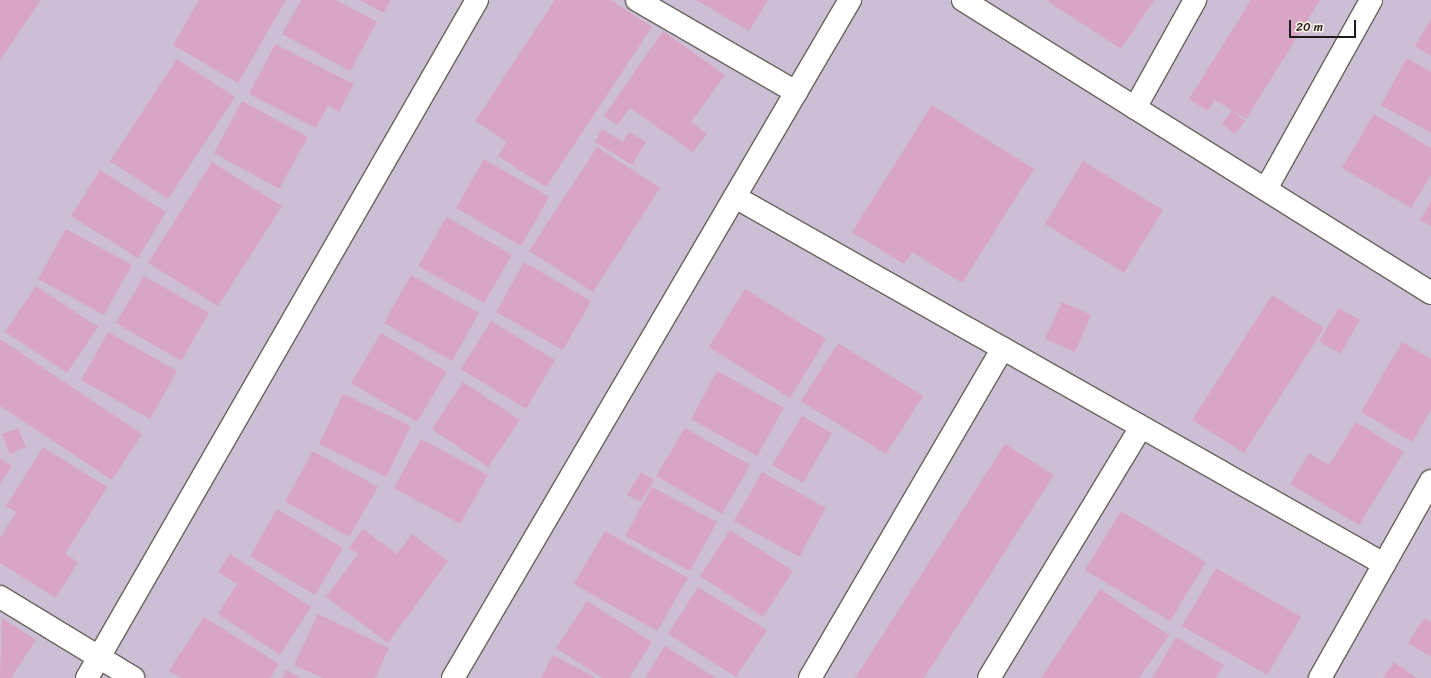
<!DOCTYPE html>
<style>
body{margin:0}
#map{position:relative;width:1431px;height:678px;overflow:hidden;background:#f9ead4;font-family:Sriracha,sans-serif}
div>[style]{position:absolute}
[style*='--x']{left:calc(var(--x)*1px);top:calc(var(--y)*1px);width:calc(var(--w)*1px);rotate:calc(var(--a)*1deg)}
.industrial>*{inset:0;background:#ccbed4}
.building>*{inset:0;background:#d9a5c5}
.roads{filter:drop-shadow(1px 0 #69645c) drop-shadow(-1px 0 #69645c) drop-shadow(0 1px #69645c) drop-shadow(0 -1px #69645c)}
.minor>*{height:22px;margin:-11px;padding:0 11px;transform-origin:11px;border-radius:11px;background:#fff}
span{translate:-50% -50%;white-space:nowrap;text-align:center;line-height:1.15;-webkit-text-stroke:3px #fcf5e5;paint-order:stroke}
.scale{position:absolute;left:1289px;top:20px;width:67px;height:18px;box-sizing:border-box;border:2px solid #1c1c1c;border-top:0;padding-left:5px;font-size:12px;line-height:14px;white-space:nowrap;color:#1c1c1c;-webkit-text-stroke:3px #fcf5e5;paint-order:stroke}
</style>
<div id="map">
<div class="industrial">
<div style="clip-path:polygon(0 0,1431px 0,1431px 678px,0 678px)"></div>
</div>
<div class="building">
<div style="clip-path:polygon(0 0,41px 0,0 60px)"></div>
<div style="clip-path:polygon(199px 0,286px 0,238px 83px,173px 45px)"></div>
<div style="clip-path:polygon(301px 0,336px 0,377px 22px,350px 71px,282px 34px)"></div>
<div style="clip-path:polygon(360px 0,391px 0,383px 13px)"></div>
<div style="clip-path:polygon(555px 0,611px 0,652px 27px,546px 187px,498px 156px,507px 142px,475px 121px)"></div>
<div style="clip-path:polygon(696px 0,768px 0,749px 31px)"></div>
<div style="clip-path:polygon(1046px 0,1154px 0,1121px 49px)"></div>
<div style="clip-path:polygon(1251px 0,1320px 0,1246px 119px,1215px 100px,1208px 111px,1189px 99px)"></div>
<div style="clip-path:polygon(1431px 19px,1431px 56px,1415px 46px)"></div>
<div style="clip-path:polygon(663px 31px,725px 75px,691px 122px,707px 134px,693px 152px,630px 108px,617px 125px,604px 116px)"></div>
<div style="clip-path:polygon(275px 44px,354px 84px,339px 112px,328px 105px,316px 128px,249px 94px)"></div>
<div style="clip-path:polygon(1407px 58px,1431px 72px,1431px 133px,1381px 105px)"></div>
<div style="clip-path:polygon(177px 59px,235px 97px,168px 199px,110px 161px)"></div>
<div style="clip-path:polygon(242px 101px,308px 137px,279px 189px,214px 153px)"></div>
<div style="clip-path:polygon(932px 105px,1034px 169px,962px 283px,912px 252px,904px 264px,852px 232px)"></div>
<div style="clip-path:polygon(1232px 111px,1245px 121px,1235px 134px,1222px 124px)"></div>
<div style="clip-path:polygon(1374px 114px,1431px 148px,1431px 175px,1411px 208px,1342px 168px)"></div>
<div style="clip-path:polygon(602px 129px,623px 142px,629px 132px,646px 142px,632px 165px,595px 142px)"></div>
<div style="clip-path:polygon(597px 147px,660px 188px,593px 292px,529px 251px)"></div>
<div style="clip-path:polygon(484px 159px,549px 197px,521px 246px,456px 208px)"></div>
<div style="clip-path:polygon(1083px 161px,1163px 210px,1124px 273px,1045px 224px)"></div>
<div style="clip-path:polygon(212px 162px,282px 206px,218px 306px,148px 263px)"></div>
<div style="clip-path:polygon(100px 170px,166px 212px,138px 258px,71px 216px)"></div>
<div style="clip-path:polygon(1431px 201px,1431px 226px,1420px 220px)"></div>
<div style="clip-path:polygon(447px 217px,512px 255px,484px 303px,418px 266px)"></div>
<div style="clip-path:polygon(66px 229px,132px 265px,104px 315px,38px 279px)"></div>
<div style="clip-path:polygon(524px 262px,591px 301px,563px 350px,496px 312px)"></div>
<div style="clip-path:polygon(411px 275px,479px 313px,452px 361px,384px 323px)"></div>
<div style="clip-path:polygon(144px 276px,209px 313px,181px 361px,116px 323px)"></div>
<div style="clip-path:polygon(36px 286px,98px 327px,67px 373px,5px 332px)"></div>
<div style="clip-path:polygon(745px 289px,826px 339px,790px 398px,709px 347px)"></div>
<div style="clip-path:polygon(1272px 295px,1324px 328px,1244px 453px,1192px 420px)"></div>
<div style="clip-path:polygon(1062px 302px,1091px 315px,1075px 352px,1045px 339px)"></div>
<div style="clip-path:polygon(1339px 308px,1360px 320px,1340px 354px,1319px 341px)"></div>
<div style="clip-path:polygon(491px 321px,555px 360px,526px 409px,461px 369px)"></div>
<div style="clip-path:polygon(108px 332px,177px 371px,150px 419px,81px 380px)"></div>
<div style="clip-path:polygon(381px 333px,447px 372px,417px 422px,351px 383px)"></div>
<div style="clip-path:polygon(0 339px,142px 434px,112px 480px,0 406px)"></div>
<div style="clip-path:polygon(1402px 342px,1431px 359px,1431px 410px,1412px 442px,1361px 412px)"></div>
<div style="clip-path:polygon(838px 343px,923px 396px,886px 454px,801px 401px)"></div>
<div style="clip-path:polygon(717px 371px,784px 408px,757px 456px,691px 419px)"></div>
<div style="clip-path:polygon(463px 382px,520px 420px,488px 467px,432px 429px)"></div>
<div style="clip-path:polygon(343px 394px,411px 426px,386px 477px,319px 444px)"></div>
<div style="clip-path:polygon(802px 416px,832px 433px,803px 483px,772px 465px)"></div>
<div style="clip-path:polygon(1356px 422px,1404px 452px,1359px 525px,1290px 484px,1309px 453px,1329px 465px)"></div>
<div style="clip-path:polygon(18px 428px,26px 447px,10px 454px,2px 434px)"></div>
<div style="clip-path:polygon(685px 428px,750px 465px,722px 514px,656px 476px)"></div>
<div style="clip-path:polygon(421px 439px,488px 475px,460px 524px,394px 488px)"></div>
<div style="clip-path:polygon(1005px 444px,1054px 475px,924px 678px,855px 678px)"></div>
<div style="clip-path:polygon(43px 447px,107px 487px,65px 554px,78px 562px,56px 598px,0 563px,0 538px,16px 512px,6px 506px)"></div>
<div style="clip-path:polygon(313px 451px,378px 487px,349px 537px,285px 501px)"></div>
<div style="clip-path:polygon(0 458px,12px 466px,0 483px)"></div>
<div style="clip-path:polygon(641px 472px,654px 480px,641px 502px,627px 495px)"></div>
<div style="clip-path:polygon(762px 472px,826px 508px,799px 557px,734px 521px)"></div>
<div style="clip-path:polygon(652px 487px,717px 522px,690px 571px,625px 536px)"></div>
<div style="clip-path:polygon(277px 509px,343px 548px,315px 595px,250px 556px)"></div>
<div style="clip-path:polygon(1121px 511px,1206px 562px,1170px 621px,1085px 570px)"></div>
<div style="clip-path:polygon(363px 529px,397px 554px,412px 534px,448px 561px,388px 643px,326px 597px,358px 554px,349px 548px)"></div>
<div style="clip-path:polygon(730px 530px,793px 571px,763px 617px,700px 576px)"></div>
<div style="clip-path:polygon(605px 531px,688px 578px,657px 631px,574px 584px)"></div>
<div style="clip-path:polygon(230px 554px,311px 607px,280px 655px,218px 614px,237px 584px,218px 572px)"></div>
<div style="clip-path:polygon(1216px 568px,1301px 617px,1267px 675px,1182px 626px)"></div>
<div style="clip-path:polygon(698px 587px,767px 630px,736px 677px,668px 634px)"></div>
<div style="clip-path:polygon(1100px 589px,1169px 635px,1139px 678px,1041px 678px)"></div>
<div style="clip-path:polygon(587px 601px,652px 642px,629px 678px,603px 678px,556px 648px)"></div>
<div style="clip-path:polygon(318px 614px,389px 648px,375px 678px,323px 678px,294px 665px)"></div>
<div style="clip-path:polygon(204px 617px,279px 664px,270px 678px,181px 678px,169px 671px)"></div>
<div style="clip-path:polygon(2px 618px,36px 640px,11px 678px,0 678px)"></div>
<div style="clip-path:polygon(1424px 618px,1431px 622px,1431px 657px,1408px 643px)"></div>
<div style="clip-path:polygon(1176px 637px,1224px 665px,1216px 678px,1152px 678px)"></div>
<div style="clip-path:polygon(665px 646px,716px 678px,645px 678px)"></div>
<div style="clip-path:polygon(553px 655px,596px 678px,541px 678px)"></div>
<div style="clip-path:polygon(1394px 662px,1417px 678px,1383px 678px)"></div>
<div style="clip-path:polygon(286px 670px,300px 678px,282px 678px)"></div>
</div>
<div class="roads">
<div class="minor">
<div style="--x:637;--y:0;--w:184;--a:30.1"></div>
<div style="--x:963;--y:0;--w:552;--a:32.05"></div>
<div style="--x:1135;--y:108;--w:124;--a:-60.9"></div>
<div style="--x:1266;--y:189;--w:216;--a:-60.9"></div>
<div style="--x:735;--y:197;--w:746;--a:29.49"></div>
<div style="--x:0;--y:597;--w:156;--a:31.3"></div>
<div style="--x:87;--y:678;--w:782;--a:-60.09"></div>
<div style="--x:453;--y:678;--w:786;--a:-59.65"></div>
<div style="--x:810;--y:678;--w:382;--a:-59.7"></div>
<div style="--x:989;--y:678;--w:293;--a:-58.8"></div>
<div style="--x:1320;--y:678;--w:226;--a:-60.6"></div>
</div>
</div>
<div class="scale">20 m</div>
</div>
